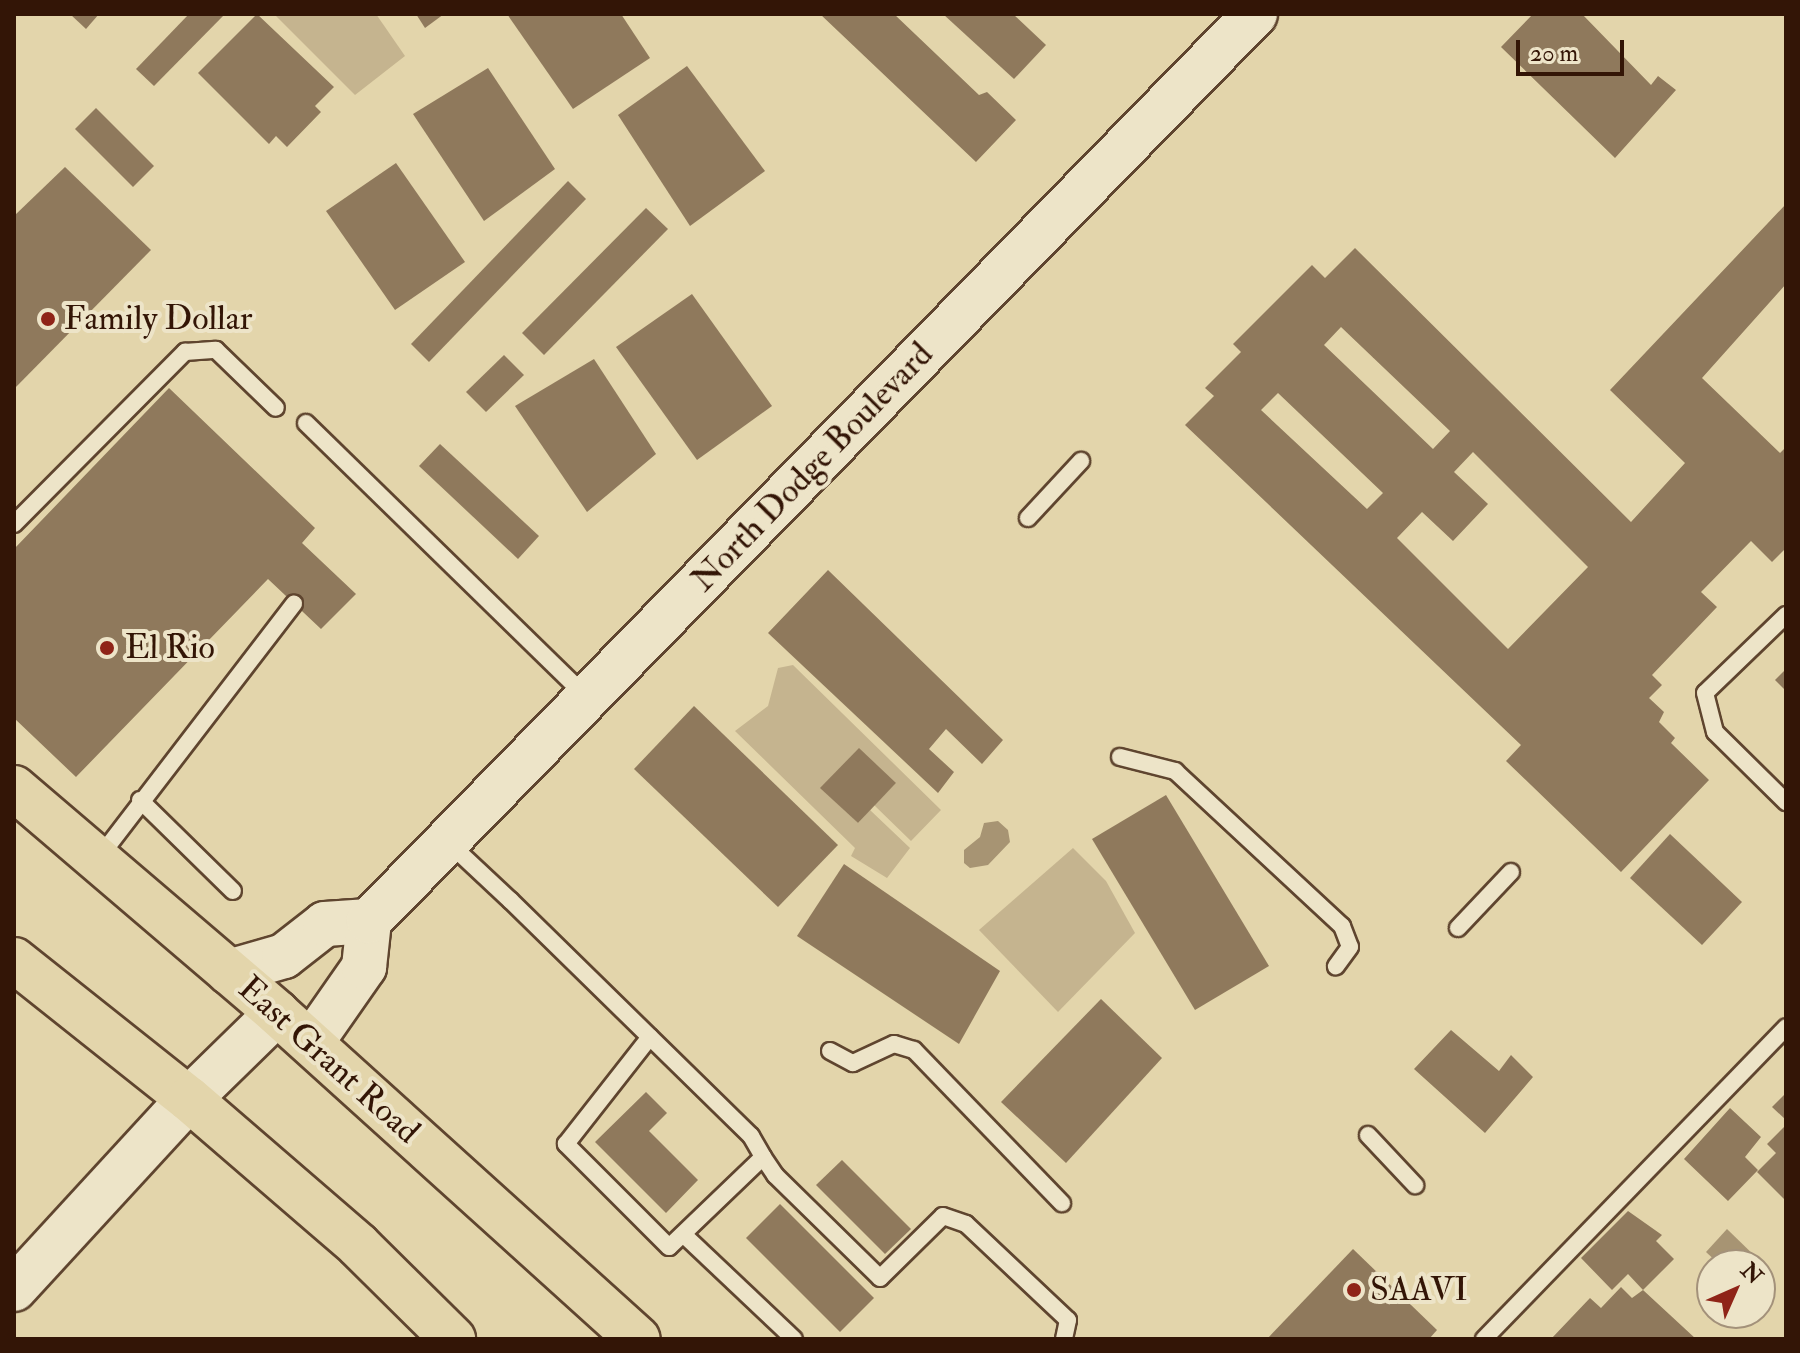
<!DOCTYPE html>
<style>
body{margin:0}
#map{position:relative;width:1800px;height:1353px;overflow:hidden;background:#e3d5ab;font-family:"IM FELL Double Pica",serif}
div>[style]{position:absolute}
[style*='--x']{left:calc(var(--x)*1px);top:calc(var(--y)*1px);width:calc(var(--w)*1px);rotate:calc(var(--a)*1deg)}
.green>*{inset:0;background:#c5b48f}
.water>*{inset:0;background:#a79473}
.building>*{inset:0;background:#8f795c}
.roads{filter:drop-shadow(2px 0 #5f452f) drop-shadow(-2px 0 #5f452f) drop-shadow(0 2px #5f452f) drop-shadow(0 -2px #5f452f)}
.lane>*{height:16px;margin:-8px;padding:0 8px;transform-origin:8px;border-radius:8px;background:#ede4c8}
.secondary>*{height:44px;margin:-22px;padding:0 22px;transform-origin:22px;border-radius:22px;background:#ede4c8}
.primary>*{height:44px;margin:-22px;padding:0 22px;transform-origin:22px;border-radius:22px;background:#e3d5ab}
.dots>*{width:22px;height:22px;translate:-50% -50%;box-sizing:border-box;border:4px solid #ede4c8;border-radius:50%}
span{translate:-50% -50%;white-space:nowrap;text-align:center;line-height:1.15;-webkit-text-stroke:8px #ede4c8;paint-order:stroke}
.poi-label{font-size:34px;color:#331506}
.left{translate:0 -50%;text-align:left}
.street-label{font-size:34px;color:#331506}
.frame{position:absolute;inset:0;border:16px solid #331506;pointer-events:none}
.north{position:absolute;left:1696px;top:1249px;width:80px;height:80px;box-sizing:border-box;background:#ede4c8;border:2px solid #a3917a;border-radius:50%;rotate:45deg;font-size:22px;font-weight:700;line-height:32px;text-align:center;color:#331506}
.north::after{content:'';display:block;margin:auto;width:28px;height:36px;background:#8f2418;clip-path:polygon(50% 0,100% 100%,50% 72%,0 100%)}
.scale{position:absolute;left:1516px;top:40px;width:108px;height:36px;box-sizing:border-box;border:4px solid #331506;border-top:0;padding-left:10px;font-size:24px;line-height:28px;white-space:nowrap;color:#331506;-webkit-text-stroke:6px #ede4c8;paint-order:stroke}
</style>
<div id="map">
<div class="green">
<div style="clip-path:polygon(274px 14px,376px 14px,405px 56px,355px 95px)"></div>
<div style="clip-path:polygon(793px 665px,941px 810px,911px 841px,874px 805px,896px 783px,821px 788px,858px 823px,870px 810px,910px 848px,887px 878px,851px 856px,855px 848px,735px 731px,768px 706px,778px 668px)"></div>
<div style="clip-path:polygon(1073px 848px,1106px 881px,1135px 933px,1058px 1012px,979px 930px)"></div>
</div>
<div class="water">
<div style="clip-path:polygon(998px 821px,1008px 830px,1010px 842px,988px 865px,970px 868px,964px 863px,964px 850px,980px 837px,984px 823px)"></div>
<div style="clip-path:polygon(1727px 1229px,1762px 1263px,1760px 1265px,1720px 1265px,1706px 1252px)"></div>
</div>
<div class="building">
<div style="clip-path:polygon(70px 14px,99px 14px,86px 29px)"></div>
<div style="clip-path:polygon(189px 14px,225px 14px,154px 86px,136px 69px)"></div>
<div style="clip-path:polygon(257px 14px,334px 87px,315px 106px,321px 112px,287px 147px,276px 136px,269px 144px,198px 73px)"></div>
<div style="clip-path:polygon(416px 14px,444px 14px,425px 28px)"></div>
<div style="clip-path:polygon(507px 14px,621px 14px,650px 58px,573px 109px)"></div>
<div style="clip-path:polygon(820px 14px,894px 14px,979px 95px,987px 92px,1016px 120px,976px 162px)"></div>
<div style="clip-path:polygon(943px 14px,1013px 14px,1046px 45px,1014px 79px)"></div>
<div style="clip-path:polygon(1533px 14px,1582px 14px,1651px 85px,1658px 76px,1676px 90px,1615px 158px,1501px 47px)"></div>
<div style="clip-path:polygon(687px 66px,765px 171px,690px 226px,618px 115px)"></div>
<div style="clip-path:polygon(488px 68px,555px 169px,484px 221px,413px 114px)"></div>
<div style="clip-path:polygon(96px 108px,154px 166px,133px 187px,75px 129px)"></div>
<div style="clip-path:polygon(396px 163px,465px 262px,395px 310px,326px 211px)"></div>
<div style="clip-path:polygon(65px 167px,151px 250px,14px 389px,14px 216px)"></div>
<div style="clip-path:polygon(568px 181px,586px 199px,429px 362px,411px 344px)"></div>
<div style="clip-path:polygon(evenodd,1786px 204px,1786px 284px,1702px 378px,1780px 453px,1786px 447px,1786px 548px,1772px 562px,1751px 541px,1701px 592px,1717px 607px,1652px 675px,1662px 685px,1649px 698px,1664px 712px,1659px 722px,1675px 738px,1671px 743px,1709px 780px,1621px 872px,1506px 761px,1521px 745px,1185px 425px,1214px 396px,1205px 388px,1241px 352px,1233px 344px,1312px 265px,1325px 278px,1355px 248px,1631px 522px,1685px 463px,1610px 390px,1786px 204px,1341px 327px,1450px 431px,1433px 449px,1324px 345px,1341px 327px,1786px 204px,1278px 393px,1383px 493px,1367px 509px,1261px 410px,1278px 393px,1786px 204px,1473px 452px,1588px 567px,1508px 649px,1397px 538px,1422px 512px,1453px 541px,1488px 504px,1454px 472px,1473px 452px)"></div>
<div style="clip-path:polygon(646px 208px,668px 229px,544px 355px,522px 333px)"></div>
<div style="clip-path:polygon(692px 294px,772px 406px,697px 460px,616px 347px)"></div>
<div style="clip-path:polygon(504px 355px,524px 375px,486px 412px,466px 392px)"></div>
<div style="clip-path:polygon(594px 359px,656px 454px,587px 512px,515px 406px)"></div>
<div style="clip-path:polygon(169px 388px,315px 528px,302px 543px,356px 594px,321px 629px,268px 579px,76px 777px,14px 718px,14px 549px)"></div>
<div style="clip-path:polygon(440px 444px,539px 536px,518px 559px,419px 466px)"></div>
<div style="clip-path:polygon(828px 570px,1003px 740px,982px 764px,946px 729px,929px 749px,954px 772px,938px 793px,768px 633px)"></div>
<div style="clip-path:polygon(1786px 669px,1786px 691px,1775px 680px)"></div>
<div style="clip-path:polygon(694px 706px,838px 845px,778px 907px,634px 769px)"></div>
<div style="clip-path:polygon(859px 748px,896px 783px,858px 823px,820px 788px)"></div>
<div style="clip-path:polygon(1166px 795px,1269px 966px,1195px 1010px,1092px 839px)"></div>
<div style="clip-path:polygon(1670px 834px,1742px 902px,1702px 945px,1630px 878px)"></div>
<div style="clip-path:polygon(844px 864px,1000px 971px,959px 1044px,797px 936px)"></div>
<div style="clip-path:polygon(1101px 999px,1162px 1058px,1066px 1163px,1001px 1102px)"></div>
<div style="clip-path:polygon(1451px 1030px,1499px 1071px,1511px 1055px,1533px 1077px,1485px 1133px,1414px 1069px)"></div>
<div style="clip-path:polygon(646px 1092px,667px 1113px,649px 1131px,698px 1180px,666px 1213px,595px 1142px)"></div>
<div style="clip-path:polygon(1786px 1093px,1786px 1120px,1772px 1107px)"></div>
<div style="clip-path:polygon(1730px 1108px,1761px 1137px,1745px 1157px,1758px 1170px,1728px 1201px,1684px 1159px)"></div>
<div style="clip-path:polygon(1786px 1125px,1786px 1201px,1757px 1172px,1776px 1153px,1767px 1144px)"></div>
<div style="clip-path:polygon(842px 1160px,911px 1229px,885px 1254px,816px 1185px)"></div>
<div style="clip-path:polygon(780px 1204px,874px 1298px,840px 1332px,746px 1238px)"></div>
<div style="clip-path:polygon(1628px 1211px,1662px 1235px,1656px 1241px,1674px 1259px,1643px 1290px,1696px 1339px,1551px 1339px,1590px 1298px,1601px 1308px,1621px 1287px,1632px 1298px,1643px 1290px,1628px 1274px,1612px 1290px,1581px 1258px)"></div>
<div style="clip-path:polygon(1353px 1249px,1437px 1330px,1429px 1339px,1267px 1339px)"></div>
</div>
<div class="roads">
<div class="lane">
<div style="--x:306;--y:423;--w:391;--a:44.3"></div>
<div style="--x:1028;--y:518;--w:78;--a:-47.1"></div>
<div style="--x:14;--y:524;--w:243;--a:-45.2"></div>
<div style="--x:185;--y:352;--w:31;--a:-4"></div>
<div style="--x:216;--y:350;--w:83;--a:44"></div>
<div style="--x:1786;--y:615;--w:112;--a:136.1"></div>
<div style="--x:1705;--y:693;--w:40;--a:75.6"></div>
<div style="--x:1715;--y:732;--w:100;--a:44.6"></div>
<div style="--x:1120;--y:757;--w:57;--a:14.3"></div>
<div style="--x:1175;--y:771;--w:228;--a:42.9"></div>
<div style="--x:1342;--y:926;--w:22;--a:69"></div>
<div style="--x:1350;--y:947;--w:24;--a:126"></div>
<div style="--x:140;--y:800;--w:130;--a:44.4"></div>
<div style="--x:448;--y:842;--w:85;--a:43.1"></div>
<div style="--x:510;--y:900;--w:337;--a:44.4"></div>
<div style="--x:751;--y:1136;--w:24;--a:60"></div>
<div style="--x:763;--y:1157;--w:130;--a:136.2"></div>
<div style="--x:669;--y:1247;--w:146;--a:-135"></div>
<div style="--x:566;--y:1144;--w:136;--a:-51.9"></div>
<div style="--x:98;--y:859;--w:322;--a:-52.5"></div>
<div style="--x:1458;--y:928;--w:77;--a:-46.6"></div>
<div style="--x:830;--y:1051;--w:26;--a:28"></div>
<div style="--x:853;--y:1063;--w:45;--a:-24.9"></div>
<div style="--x:894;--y:1044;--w:21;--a:17"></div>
<div style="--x:914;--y:1050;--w:213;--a:46"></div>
<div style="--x:1368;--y:1135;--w:69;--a:46.8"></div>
<div style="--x:763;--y:1157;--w:22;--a:56"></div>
<div style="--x:775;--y:1175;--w:147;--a:44.4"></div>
<div style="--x:880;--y:1278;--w:88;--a:-44.5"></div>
<div style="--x:943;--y:1216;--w:24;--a:19"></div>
<div style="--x:966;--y:1224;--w:140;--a:43.3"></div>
<div style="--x:1068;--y:1320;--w:19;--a:102"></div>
<div style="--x:684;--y:1235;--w:151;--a:43.4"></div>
<div style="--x:1484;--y:1339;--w:434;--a:-45.9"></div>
</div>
<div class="secondary">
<div style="--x:229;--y:972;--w:57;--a:-16.2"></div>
<div style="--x:284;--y:956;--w:52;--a:-38"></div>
<div style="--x:325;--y:924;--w:44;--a:-3.9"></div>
<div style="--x:311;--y:1043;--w:93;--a:-55.1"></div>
<div style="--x:364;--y:967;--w:46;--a:-83.8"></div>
<div style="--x:369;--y:921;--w:1268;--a:-45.67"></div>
<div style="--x:14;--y:1289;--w:258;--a:-47.4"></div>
<div style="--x:189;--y:1099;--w:123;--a:-44.3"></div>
</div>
<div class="primary">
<div style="--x:14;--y:788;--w:346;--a:40.5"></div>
<div style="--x:277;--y:1013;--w:486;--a:42.1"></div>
<div style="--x:14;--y:960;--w:223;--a:38.5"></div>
<div style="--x:189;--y:1099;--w:223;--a:40.8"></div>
<div style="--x:358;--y:1245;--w:134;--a:44.7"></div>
</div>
</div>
<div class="dots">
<div style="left:48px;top:319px;background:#8f2418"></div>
<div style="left:107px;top:648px;background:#8f2418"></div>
<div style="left:1354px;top:1290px;background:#8f2418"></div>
</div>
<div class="poi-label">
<span class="left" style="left:64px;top:319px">Family Dollar</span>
<span class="left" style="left:125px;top:648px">El Rio</span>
<span class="left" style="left:1370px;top:1290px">SAAVI</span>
</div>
<div class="street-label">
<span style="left:812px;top:467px;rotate:-46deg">North Dodge Boulevard</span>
<span style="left:329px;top:1060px;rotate:42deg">East Grant Road</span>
</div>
<div class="frame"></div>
<div class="north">N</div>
<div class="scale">20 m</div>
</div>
